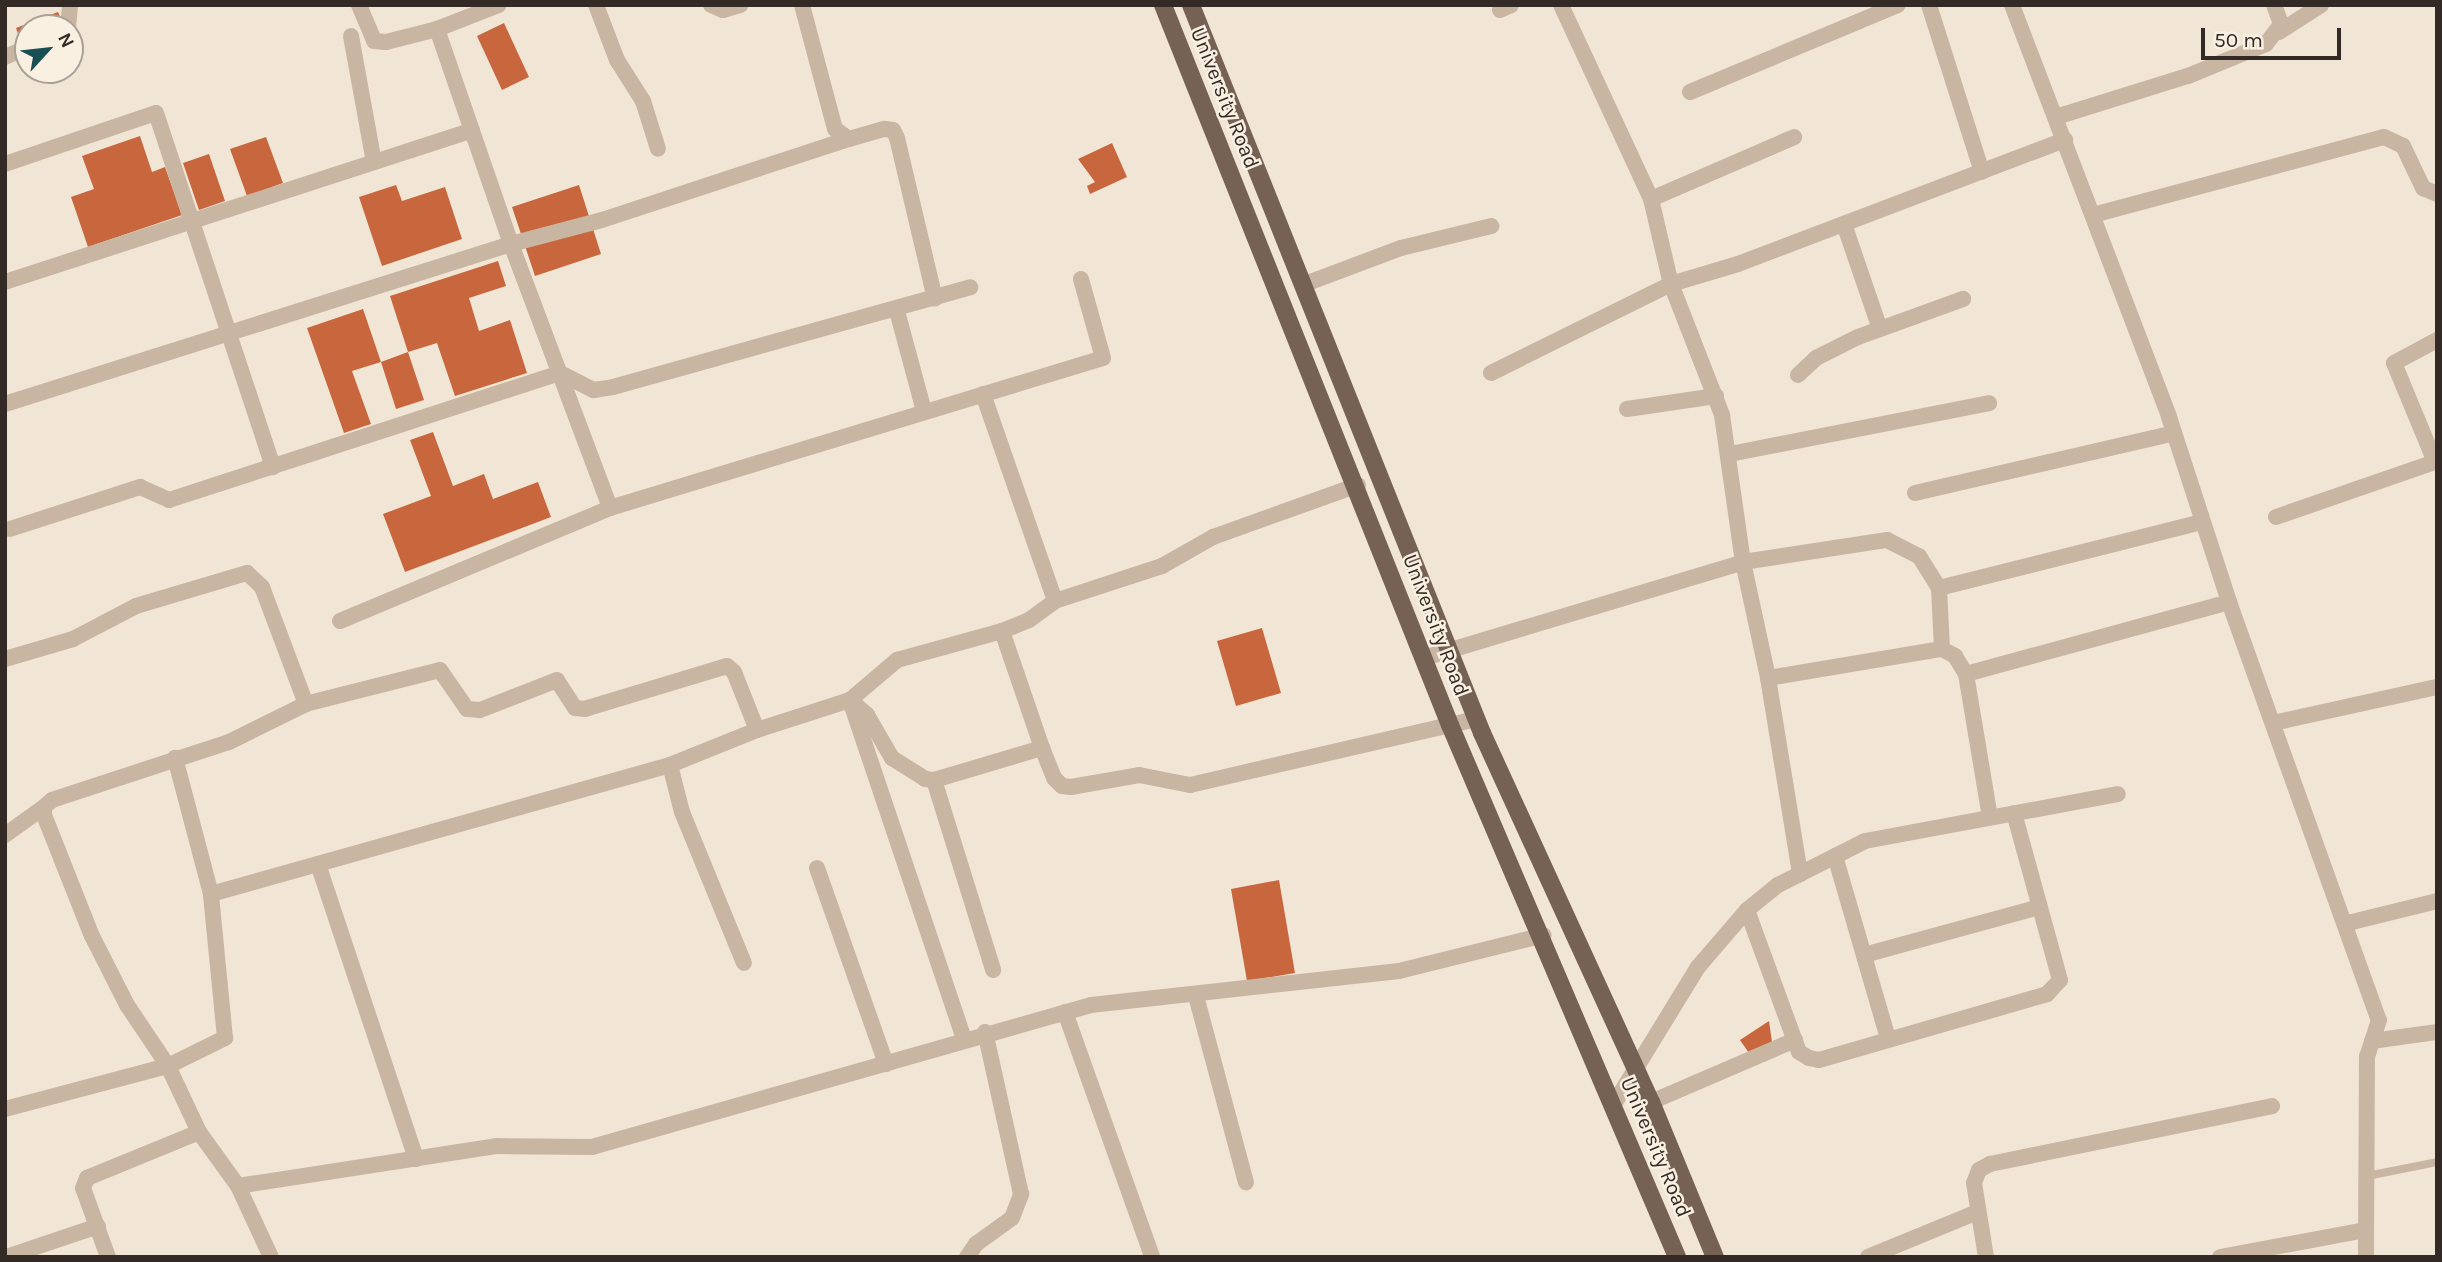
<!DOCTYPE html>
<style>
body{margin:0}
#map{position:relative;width:2442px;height:1262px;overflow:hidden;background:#f1e6d6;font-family:Karla,sans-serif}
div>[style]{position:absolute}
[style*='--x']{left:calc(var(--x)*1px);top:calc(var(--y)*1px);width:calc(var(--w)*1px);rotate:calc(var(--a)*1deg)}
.building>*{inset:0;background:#c8663d}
.lane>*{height:8px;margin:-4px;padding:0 4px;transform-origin:4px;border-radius:4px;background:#c9b6a2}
.street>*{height:16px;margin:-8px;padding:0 8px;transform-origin:8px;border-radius:8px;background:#c9b6a2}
.primary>*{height:18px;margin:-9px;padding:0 9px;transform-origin:9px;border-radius:9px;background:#766255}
span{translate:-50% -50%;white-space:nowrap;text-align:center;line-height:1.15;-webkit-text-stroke:5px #f9f0e2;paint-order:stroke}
.street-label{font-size:21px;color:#332a25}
.frame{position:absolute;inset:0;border:7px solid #332a25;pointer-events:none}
.north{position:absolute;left:14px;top:14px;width:70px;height:70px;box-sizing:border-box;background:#f9f0e2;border:2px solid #aaa196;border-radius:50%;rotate:63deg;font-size:19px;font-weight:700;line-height:28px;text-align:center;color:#332a25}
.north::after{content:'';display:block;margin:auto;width:24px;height:32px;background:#1a4e55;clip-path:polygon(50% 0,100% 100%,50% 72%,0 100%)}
.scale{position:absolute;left:2201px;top:28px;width:140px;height:32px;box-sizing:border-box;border:4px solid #332a25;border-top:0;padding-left:9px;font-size:21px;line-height:24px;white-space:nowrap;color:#332a25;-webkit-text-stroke:5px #f9f0e2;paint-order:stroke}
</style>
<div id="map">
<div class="building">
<div style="clip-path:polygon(58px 12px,65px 28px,28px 28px,28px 42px,22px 45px,16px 28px)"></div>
<div style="clip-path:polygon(504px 23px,529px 77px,502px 90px,477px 36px)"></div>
<div style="clip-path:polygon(140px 136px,152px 172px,165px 167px,182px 215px,88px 247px,71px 197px,94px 189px,82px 156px)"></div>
<div style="clip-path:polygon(266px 137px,283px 183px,247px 196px,230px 149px)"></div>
<div style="clip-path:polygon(1112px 143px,1127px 177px,1090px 194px,1087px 186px,1095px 182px,1078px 159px)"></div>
<div style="clip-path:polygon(209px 154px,225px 201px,199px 210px,183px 163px)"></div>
<div style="clip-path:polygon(396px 185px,402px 201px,445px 187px,462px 239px,382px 266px,359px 197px)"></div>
<div style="clip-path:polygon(579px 185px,601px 254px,535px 276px,512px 207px)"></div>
<div style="clip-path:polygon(498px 261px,506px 286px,469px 298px,479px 331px,510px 320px,527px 373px,455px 396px,437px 343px,408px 352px,424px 400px,396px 409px,381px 362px,352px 371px,371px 424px,344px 433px,307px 328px,363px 309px,381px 362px,408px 352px,390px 296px)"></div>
<div style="clip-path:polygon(433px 432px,453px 486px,484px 474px,493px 499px,538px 482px,551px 517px,405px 572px,383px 514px,431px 496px,410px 440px)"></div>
<div style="clip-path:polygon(1262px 628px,1281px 693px,1236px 706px,1217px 641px)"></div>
<div style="clip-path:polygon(1279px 880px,1295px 973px,1247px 981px,1231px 889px)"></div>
<div style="clip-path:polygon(1769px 1021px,1772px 1042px,1749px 1053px,1740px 1040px)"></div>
</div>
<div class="lane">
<div style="--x:2367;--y:1176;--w:71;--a:-11.3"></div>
</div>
<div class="street">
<div style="--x:359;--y:5;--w:39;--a:67"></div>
<div style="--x:374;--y:41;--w:12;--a:5"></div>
<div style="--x:386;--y:42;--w:53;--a:-14.3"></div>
<div style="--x:437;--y:29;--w:227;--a:71"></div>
<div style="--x:511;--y:244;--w:282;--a:69.4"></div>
<div style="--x:596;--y:5;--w:59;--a:69.1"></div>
<div style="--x:617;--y:60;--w:49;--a:57.6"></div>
<div style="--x:643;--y:101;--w:50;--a:72.6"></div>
<div style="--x:711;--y:5;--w:13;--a:23"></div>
<div style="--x:723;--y:10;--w:18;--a:-16"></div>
<div style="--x:802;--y:5;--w:128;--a:75.1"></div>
<div style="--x:835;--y:129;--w:17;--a:36"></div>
<div style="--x:849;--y:139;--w:37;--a:-16"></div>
<div style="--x:885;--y:129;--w:8;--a:7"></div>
<div style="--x:893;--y:130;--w:9;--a:63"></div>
<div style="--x:897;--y:138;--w:165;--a:76.7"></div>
<div style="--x:1561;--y:5;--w:214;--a:65.1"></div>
<div style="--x:1651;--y:199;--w:87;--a:76.8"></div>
<div style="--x:1671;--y:284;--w:141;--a:68.7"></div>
<div style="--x:1722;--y:415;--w:148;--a:81.9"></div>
<div style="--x:1743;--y:562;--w:119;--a:77.8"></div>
<div style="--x:1768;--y:678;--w:199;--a:80.7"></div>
<div style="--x:1929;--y:5;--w:175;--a:72.4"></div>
<div style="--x:2012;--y:5;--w:441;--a:69.1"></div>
<div style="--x:2169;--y:417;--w:194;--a:72"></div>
<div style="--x:2229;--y:602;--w:444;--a:70.3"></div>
<div style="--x:2379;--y:1020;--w:38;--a:108"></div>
<div style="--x:2367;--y:1056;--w:201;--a:90.3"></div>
<div style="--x:1500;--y:10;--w:12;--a:-24"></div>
<div style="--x:68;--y:28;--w:23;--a:-85"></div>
<div style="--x:437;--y:29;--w:66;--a:-21.2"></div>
<div style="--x:2279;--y:32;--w:50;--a:-32.7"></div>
<div style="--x:351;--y:36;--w:128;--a:79.7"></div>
<div style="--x:5;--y:57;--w:25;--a:-23"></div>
<div style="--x:1690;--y:92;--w:225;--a:-22.7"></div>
<div style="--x:2056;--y:117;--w:138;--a:-17.3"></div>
<div style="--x:2188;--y:76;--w:84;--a:-22.3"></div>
<div style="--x:2266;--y:44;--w:25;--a:-53"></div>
<div style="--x:2281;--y:24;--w:20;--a:-110"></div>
<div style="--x:5;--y:164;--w:159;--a:-18.7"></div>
<div style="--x:156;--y:113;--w:373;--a:71.7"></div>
<div style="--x:1651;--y:199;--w:156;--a:-23.4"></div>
<div style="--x:2093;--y:215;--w:301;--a:-15"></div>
<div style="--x:2384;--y:137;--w:21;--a:25"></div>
<div style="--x:2403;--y:146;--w:47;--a:64.5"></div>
<div style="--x:2423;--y:188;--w:15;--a:23"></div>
<div style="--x:1844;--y:224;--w:111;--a:71.1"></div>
<div style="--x:5;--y:282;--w:491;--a:-18"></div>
<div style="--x:1305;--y:284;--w:103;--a:-20.6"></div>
<div style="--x:1401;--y:248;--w:93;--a:-13.7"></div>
<div style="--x:897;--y:311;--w:104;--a:74.9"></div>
<div style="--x:1491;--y:373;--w:201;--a:-26.3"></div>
<div style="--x:1671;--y:284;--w:70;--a:-16.6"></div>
<div style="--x:1738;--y:264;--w:350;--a:-20.8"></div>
<div style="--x:1798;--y:375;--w:25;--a:-43"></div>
<div style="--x:1816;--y:358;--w:47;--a:-26.6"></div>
<div style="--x:1858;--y:337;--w:112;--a:-19.9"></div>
<div style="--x:983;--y:394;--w:219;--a:70.8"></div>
<div style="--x:5;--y:404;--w:531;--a:-17.55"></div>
<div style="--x:511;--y:244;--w:94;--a:-14.8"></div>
<div style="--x:602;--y:220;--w:260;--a:-18.2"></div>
<div style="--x:1627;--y:409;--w:90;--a:-8.3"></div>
<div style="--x:1730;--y:454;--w:264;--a:-11.1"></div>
<div style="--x:1915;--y:493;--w:266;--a:-13"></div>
<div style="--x:2276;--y:517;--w:168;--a:-19.1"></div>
<div style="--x:2435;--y:462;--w:107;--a:-112.5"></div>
<div style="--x:2394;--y:363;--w:49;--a:-28.1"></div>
<div style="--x:10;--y:529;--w:137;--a:-17.9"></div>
<div style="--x:140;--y:487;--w:32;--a:24"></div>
<div style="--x:169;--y:500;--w:411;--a:-18"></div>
<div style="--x:560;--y:373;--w:38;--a:27"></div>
<div style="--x:594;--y:390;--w:19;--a:-9"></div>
<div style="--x:613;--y:387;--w:371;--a:-15.6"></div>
<div style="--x:1939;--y:588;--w:271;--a:-14.1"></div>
<div style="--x:340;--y:621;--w:293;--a:-22.7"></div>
<div style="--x:610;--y:508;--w:515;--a:-16.92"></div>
<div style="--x:1103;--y:358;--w:82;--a:-105.6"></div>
<div style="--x:1002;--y:631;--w:124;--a:71.1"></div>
<div style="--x:1424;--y:658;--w:333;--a:-16.7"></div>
<div style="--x:1743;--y:562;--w:146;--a:-8.7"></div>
<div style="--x:1887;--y:540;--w:36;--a:27"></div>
<div style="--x:1919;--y:556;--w:38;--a:58"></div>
<div style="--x:1939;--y:588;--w:61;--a:87.2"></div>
<div style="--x:5;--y:659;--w:71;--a:-16.4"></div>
<div style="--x:73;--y:639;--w:71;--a:-27.6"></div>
<div style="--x:136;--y:606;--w:116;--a:-16.6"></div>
<div style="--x:247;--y:573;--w:21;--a:43"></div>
<div style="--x:262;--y:587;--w:125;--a:69.4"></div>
<div style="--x:1966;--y:674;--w:273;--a:-15.3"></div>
<div style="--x:1768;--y:678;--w:176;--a:-9.5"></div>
<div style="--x:1942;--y:649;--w:15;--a:28"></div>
<div style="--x:1955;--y:656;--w:21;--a:59"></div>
<div style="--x:1966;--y:674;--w:145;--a:80.5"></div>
<div style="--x:2273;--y:723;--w:168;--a:-12.4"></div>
<div style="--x:757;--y:730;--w:62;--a:-111.6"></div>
<div style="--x:734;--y:672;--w:9;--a:-139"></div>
<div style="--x:727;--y:666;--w:148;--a:163.2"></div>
<div style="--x:585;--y:709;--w:10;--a:-174"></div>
<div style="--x:575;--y:708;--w:33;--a:-123"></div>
<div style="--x:557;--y:680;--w:83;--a:158.7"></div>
<div style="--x:480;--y:710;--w:13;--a:-176"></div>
<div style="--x:467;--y:709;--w:47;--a:-124.7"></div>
<div style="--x:440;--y:670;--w:138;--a:165.8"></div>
<div style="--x:306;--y:704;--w:86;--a:153.7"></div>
<div style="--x:229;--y:742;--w:186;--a:161.9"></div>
<div style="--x:52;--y:800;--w:11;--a:139"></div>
<div style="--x:44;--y:807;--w:8;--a:90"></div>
<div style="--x:44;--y:815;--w:130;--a:68.4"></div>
<div style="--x:92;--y:936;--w:77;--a:63.1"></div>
<div style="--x:127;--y:1005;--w:73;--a:56.1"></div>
<div style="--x:168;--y:1066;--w:73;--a:64.8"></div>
<div style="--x:199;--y:1132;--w:67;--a:54.2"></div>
<div style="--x:238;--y:1186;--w:261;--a:-8.8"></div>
<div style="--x:496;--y:1146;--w:96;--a:0.6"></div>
<div style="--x:592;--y:1147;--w:519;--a:-15.88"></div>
<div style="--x:1091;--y:1005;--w:310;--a:-6.3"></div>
<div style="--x:1399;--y:971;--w:149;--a:-13.9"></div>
<div style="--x:670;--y:765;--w:49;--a:75.7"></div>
<div style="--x:682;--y:812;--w:163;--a:67.7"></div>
<div style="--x:934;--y:780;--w:199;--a:72.7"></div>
<div style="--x:5;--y:835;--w:48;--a:-35.7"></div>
<div style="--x:1835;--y:856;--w:191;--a:73.8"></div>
<div style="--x:318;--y:864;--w:311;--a:71.6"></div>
<div style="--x:817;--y:868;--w:208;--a:70.6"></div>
<div style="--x:211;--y:894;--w:477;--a:-15.7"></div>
<div style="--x:670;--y:765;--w:94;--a:-21.9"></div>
<div style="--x:757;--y:730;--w:98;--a:-17.9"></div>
<div style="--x:850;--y:700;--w:23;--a:41"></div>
<div style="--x:867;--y:715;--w:50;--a:59.8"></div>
<div style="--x:892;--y:758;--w:39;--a:32"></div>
<div style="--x:925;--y:779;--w:9;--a:6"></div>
<div style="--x:934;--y:780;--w:113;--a:-16.5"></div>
<div style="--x:1042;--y:748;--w:32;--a:68"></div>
<div style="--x:1054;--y:778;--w:11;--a:45"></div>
<div style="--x:1062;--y:786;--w:9;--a:6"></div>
<div style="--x:1071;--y:787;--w:69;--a:-10"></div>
<div style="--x:1139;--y:775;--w:52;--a:11.1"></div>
<div style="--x:1190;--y:785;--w:294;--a:-13"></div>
<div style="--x:1747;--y:910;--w:151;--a:69.9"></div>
<div style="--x:1799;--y:1052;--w:12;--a:31"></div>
<div style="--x:1809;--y:1058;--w:10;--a:11"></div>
<div style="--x:1819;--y:1060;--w:237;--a:-16.1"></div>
<div style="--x:2047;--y:994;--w:19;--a:-47"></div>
<div style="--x:2060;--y:980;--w:173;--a:-105.4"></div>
<div style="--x:2348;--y:923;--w:92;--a:-13.9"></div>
<div style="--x:1864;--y:955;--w:182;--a:-15.3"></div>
<div style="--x:1196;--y:996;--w:193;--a:75"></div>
<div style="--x:1065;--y:1012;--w:260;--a:70.4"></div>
<div style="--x:964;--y:1039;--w:358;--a:-108.6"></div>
<div style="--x:850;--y:700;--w:62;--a:-40.4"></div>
<div style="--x:897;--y:660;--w:109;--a:-15.4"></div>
<div style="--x:1002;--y:631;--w:29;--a:-22"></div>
<div style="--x:1029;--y:620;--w:32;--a:-36"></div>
<div style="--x:1055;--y:601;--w:113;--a:-18.1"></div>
<div style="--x:1162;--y:566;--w:59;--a:-29.6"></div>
<div style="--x:1213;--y:537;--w:154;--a:-19.7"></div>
<div style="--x:2372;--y:1041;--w:66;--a:-7.9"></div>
<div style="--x:1651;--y:1102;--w:157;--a:-23.3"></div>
<div style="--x:1614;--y:1104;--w:161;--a:-58.5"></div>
<div style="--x:1698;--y:967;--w:75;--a:-49.3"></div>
<div style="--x:1747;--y:910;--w:40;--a:-39"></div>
<div style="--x:1778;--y:885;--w:97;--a:-26.8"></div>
<div style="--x:1865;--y:841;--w:257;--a:-10.5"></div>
<div style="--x:5;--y:1109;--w:169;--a:-14.8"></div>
<div style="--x:168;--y:1066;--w:64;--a:-26.2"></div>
<div style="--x:225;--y:1038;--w:145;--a:-95.6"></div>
<div style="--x:211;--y:894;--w:141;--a:-104.8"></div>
<div style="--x:238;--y:1186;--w:78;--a:65.1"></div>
<div style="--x:6;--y:1257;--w:97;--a:-18.6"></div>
<div style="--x:108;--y:1257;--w:73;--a:-109.9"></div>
<div style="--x:83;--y:1188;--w:11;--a:-68"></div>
<div style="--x:87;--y:1178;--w:121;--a:-22.3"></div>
<div style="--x:967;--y:1257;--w:16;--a:-55"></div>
<div style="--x:976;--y:1244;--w:44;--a:-35.8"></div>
<div style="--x:1012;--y:1218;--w:26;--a:-69"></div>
<div style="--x:1021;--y:1194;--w:166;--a:-102.5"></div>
<div style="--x:1868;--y:1257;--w:118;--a:-22.4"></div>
<div style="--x:1986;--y:1257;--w:75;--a:-99.2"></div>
<div style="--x:1974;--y:1183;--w:14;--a:-69"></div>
<div style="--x:1979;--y:1170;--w:13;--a:-29"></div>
<div style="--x:1990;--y:1164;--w:288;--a:-11.6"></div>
<div style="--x:2220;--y:1257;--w:147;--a:-10.5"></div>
</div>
<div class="primary">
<div style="--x:1163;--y:5;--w:775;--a:68.27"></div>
<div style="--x:1450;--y:725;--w:578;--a:66.89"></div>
<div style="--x:1191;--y:5;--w:784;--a:68.21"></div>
<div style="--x:1482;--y:733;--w:406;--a:65.4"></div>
<div style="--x:1651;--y:1102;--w:168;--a:67.6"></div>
</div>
<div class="street-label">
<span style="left:1225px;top:98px;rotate:68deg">University Road</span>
<span style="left:1436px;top:625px;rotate:69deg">University Road</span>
<span style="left:1656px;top:1147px;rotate:67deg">University Road</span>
</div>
<div class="frame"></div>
<div class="north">N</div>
<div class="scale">50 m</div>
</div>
